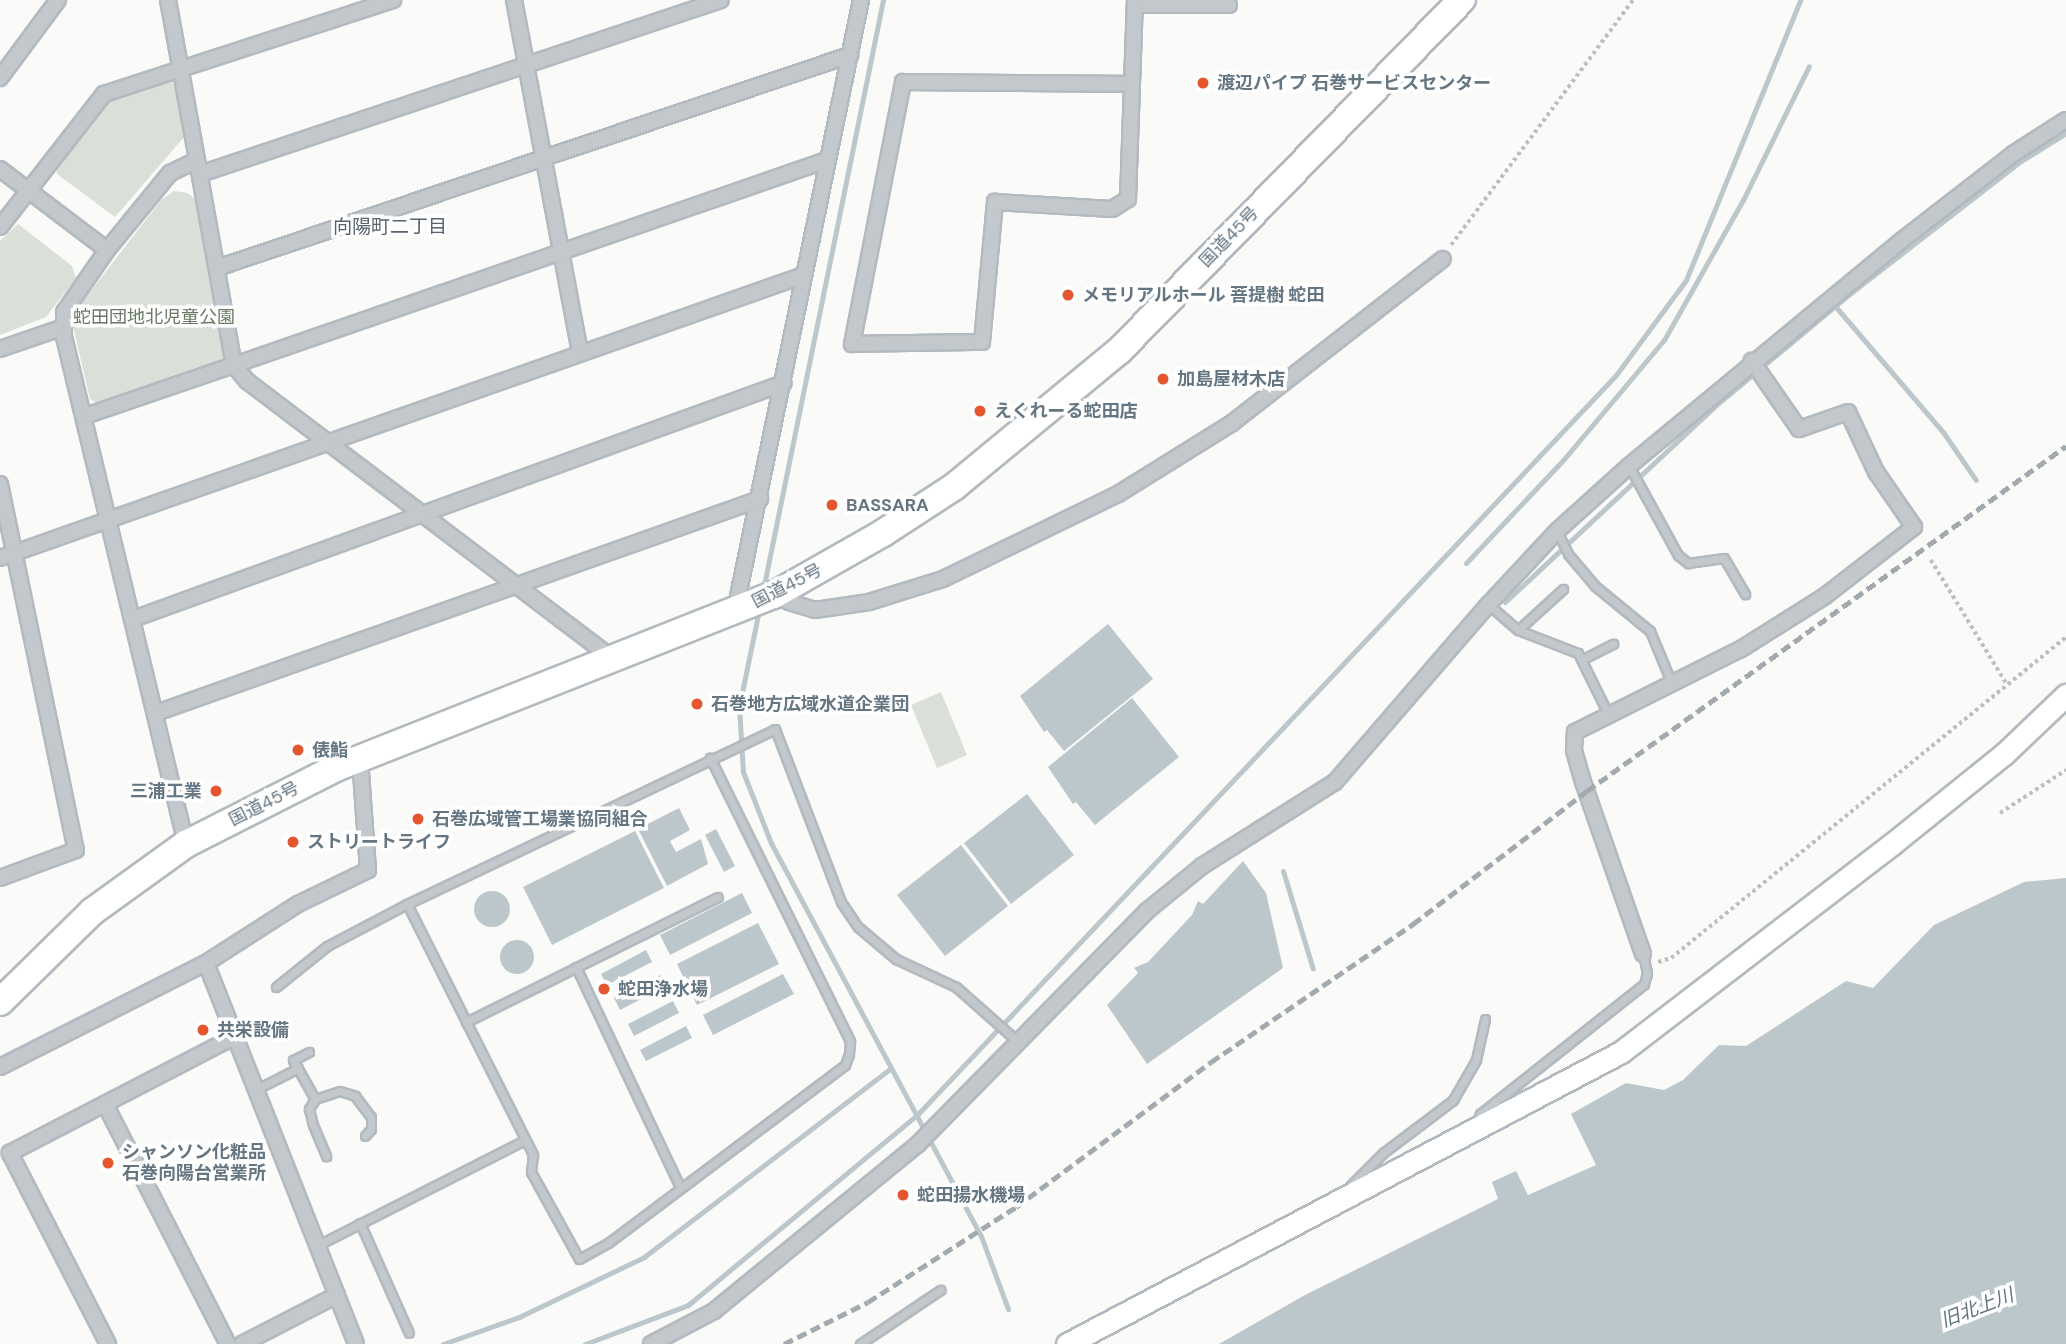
<!DOCTYPE html>
<meta charset="utf-8">
<style>
body{margin:0}
#map{position:relative;width:2066px;height:1344px;overflow:hidden;background:#fafaf8;font-family:"DM Sans","Noto Sans JP",sans-serif}
div>[style]{position:absolute}
[style*='--x']{left:calc(var(--x)*1px);top:calc(var(--y)*1px);width:calc(var(--w)*1px);rotate:calc(var(--a)*1deg)}
.green>*{inset:0;background:#dadfd7}
.water>*{inset:0;background:#bbc7cb}
.round{border-radius:50%}
.stream>*{height:5px;margin:-2.5px;padding:0 2.5px;transform-origin:2.5px;border-radius:2.5px;background:#bbc7cb}
.path>*{height:3.5px;margin-top:-1.75px;transform-origin:0;background:repeating-linear-gradient(90deg,#bbbfc2 0 3.5px,transparent 0 7px)}
.roads{filter:drop-shadow(2px 0 #b3babf) drop-shadow(-2px 0 #b3babf) drop-shadow(0 2px #b3babf) drop-shadow(0 -2px #b3babf)}
.lane>*{height:7px;margin:-3.5px;padding:0 3.5px;transform-origin:3.5px;border-radius:3.5px;background:#c3c8cc}
.street>*{height:14px;margin:-7px;padding:0 7px;transform-origin:7px;border-radius:7px;background:#c3c8cc}
.secondary>*{height:21px;margin:-10.5px;padding:0 10.5px;transform-origin:10.5px;border-radius:10.5px;background:#fff}
.highway>*{height:26px;margin:-13px;padding:0 13px;transform-origin:13px;border-radius:13px;background:#fff}
.rail>*{height:5px;margin-top:-2.5px;transform-origin:0;background:repeating-linear-gradient(90deg,#a2aab0 0 10px,transparent 0 15px)}
.dots>*{width:19px;height:19px;translate:-50% -50%;box-sizing:border-box;border:4px solid #fff;border-radius:50%}
span{translate:-50% -50%;white-space:nowrap;text-align:center;line-height:1.15;-webkit-text-stroke:7px #fff;paint-order:stroke}
.poi-label{font-size:18px;color:#657683;font-weight:700}
.left{translate:0 -50%;text-align:left}
.right{translate:-100% -50%;text-align:right}
.street-label{font-size:18px;color:#657683}
.park-label{font-size:18px;color:#687a64}
.neighbourhood-label{font-size:19px;color:#57646e}
.water-label{font-size:19px;color:#60757c;font-style:italic}
</style>
<div id="map">
<div class="green">
<div style="clip-path:polygon(167px 80px,174px 84px,185px 136px,115px 217px,57px 174px,56px 167px,110px 99px)"></div>
<div style="clip-path:polygon(174px 191px,188px 193px,200px 203px,226px 353px,220px 363px,100px 405px,90px 399px,73px 326px,80px 305px,161px 200px)"></div>
<div style="clip-path:polygon(18px 224px,72px 266px,76px 278px,46px 317px,0 335px,0 241px)"></div>
<div style="clip-path:polygon(941px 692px,967px 755px,937px 768px,911px 705px)"></div>
</div>
<div class="water">
<div style="clip-path:polygon(1108px 624px,1153px 679px,1064px 751px,1047px 730px,1044px 732px,1020px 696px)"></div>
<div style="clip-path:polygon(1132px 698px,1179px 757px,1095px 825px,1076px 802px,1073px 804px,1048px 767px)"></div>
<div style="clip-path:polygon(1027px 794px,1074px 855px,1011px 904px,964px 843px)"></div>
<div style="clip-path:polygon(679px 808px,690px 830px,670px 841px,676px 852px,701px 839px,708px 864px,667px 886px,638px 829px)"></div>
<div style="clip-path:polygon(716px 829px,735px 866px,724px 872px,705px 835px)"></div>
<div style="clip-path:polygon(635px 831px,664px 888px,552px 945px,523px 887px)"></div>
<div style="clip-path:polygon(961px 845px,1008px 906px,945px 956px,897px 895px)"></div>
<div style="clip-path:polygon(1243px 861px,1266px 893px,1283px 968px,1147px 1064px,1107px 1005px,1138px 973px,1134px 968px,1148px 962px,1192px 915px,1198px 901px,1203px 904px)"></div>
<div style="clip-path:polygon(2066px 878px,2066px 1344px,1219px 1344px,1305px 1295px,1498px 1199px,1492px 1182px,1516px 1171px,1528px 1195px,1596px 1165px,1571px 1114px,1626px 1083px,1664px 1090px,1683px 1080px,1719px 1045px,1746px 1046px,1846px 981px,1873px 988px,1934px 925px,2024px 882px)"></div>
<div class="round" style="left:474px;top:891px;width:36px;height:36px"></div>
<div style="clip-path:polygon(742px 893px,752px 913px,670px 955px,660px 935px)"></div>
<div style="clip-path:polygon(758px 923px,779px 964px,697px 1005px,677px 964px)"></div>
<div class="round" style="left:500px;top:940px;width:34px;height:34px"></div>
<div style="clip-path:polygon(646px 950px,652px 962px,607px 985px,601px 974px)"></div>
<div style="clip-path:polygon(783px 974px,794px 994px,713px 1035px,703px 1015px)"></div>
<div style="clip-path:polygon(660px 975px,666px 986px,620px 1010px,614px 998px)"></div>
<div style="clip-path:polygon(673px 1001px,679px 1013px,634px 1036px,628px 1024px)"></div>
<div style="clip-path:polygon(686px 1026px,692px 1038px,646px 1061px,640px 1050px)"></div>
</div>
<div class="stream">
<div style="--x:1835;--y:306;--w:166;--a:49.4"></div>
<div style="--x:1943;--y:432;--w:58;--a:55.5"></div>
<div style="--x:1466;--y:563;--w:143;--a:-46.7"></div>
<div style="--x:1564;--y:459;--w:155;--a:-50"></div>
<div style="--x:1664;--y:340;--w:161;--a:-60.6"></div>
<div style="--x:1743;--y:200;--w:149;--a:-63.8"></div>
<div style="--x:763;--y:590;--w:602;--a:-78.5"></div>
<div style="--x:1505;--y:602;--w:289;--a:-43"></div>
<div style="--x:1716;--y:405;--w:177;--a:-39.7"></div>
<div style="--x:1852;--y:292;--w:214;--a:-37.8"></div>
<div style="--x:2021;--y:161;--w:53;--a:-31.9"></div>
<div style="--x:759;--y:610;--w:99;--a:101.7"></div>
<div style="--x:739;--y:707;--w:65;--a:86.5"></div>
<div style="--x:743;--y:772;--w:76;--a:68.5"></div>
<div style="--x:771;--y:843;--w:446;--a:61.9"></div>
<div style="--x:981;--y:1236;--w:78;--a:69.7"></div>
<div style="--x:1283;--y:871;--w:102;--a:73"></div>
<div style="--x:443;--y:1344;--w:81;--a:-19.6"></div>
<div style="--x:519;--y:1317;--w:139;--a:-25.6"></div>
<div style="--x:644;--y:1257;--w:311;--a:-37.4"></div>
<div style="--x:585;--y:1344;--w:110;--a:-20.7"></div>
<div style="--x:688;--y:1305;--w:298;--a:-39.7"></div>
<div style="--x:917;--y:1115;--w:1018;--a:-46.63"></div>
<div style="--x:1616;--y:375;--w:118;--a:-53.6"></div>
<div style="--x:1686;--y:280;--w:302;--a:-67.8"></div>
</div>
<div class="path">
<div style="--x:1451;--y:245;--w:305;--a:-53.4"></div>
<div style="--x:1931;--y:560;--w:144;--a:58.6"></div>
<div style="--x:2000;--y:813;--w:79;--a:-33.1"></div>
<div style="--x:1658;--y:962;--w:14;--a:-17"></div>
<div style="--x:1671;--y:958;--w:509;--a:-39.1"></div>
</div>
<div class="roads">
<div class="lane">
<div style="--x:1629;--y:466;--w:102;--a:61.2"></div>
<div style="--x:1678;--y:555;--w:13;--a:39"></div>
<div style="--x:1688;--y:563;--w:36;--a:-8"></div>
<div style="--x:1724;--y:558;--w:42;--a:59.7"></div>
<div style="--x:1557;--y:531;--w:25;--a:64"></div>
<div style="--x:1568;--y:554;--w:42;--a:49.8"></div>
<div style="--x:1595;--y:586;--w:71;--a:39.3"></div>
<div style="--x:1650;--y:631;--w:57;--a:67.5"></div>
<div style="--x:1489;--y:605;--w:38;--a:41"></div>
<div style="--x:1518;--y:630;--w:64;--a:21"></div>
<div style="--x:1578;--y:653;--w:70;--a:63.8"></div>
<div style="--x:1518;--y:630;--w:61;--a:-42.3"></div>
<div style="--x:1583;--y:659;--w:34;--a:-27"></div>
<div style="--x:407;--y:904;--w:281;--a:63.3"></div>
<div style="--x:533;--y:1155;--w:17;--a:97"></div>
<div style="--x:531;--y:1172;--w:99;--a:61.1"></div>
<div style="--x:579;--y:1259;--w:33;--a:-29"></div>
<div style="--x:608;--y:1243;--w:296;--a:-36.9"></div>
<div style="--x:845;--y:1065;--w:12;--a:-70"></div>
<div style="--x:849;--y:1054;--w:13;--a:-86"></div>
<div style="--x:850;--y:1041;--w:316;--a:-116.3"></div>
<div style="--x:576;--y:967;--w:243;--a:64.7"></div>
<div style="--x:276;--y:987;--w:65;--a:-38.8"></div>
<div style="--x:327;--y:946;--w:90;--a:-27.7"></div>
<div style="--x:407;--y:904;--w:407;--a:-25.4"></div>
<div style="--x:775;--y:729;--w:185;--a:69.1"></div>
<div style="--x:841;--y:902;--w:30;--a:56"></div>
<div style="--x:858;--y:927;--w:50;--a:40.1"></div>
<div style="--x:896;--y:959;--w:66;--a:25"></div>
<div style="--x:956;--y:987;--w:81;--a:41.5"></div>
<div style="--x:466;--y:1022;--w:281;--a:-26.4"></div>
<div style="--x:309;--y:1052;--w:18;--a:153"></div>
<div style="--x:293;--y:1060;--w:45;--a:60.6"></div>
<div style="--x:315;--y:1099;--w:26;--a:-18"></div>
<div style="--x:340;--y:1091;--w:16;--a:18"></div>
<div style="--x:355;--y:1096;--w:26;--a:53"></div>
<div style="--x:371;--y:1117;--w:12;--a:90"></div>
<div style="--x:371;--y:1129;--w:9;--a:131"></div>
<div style="--x:257;--y:1089;--w:46;--a:-27.1"></div>
<div style="--x:315;--y:1099;--w:12;--a:121"></div>
<div style="--x:309;--y:1109;--w:16;--a:76"></div>
<div style="--x:313;--y:1125;--w:34;--a:67"></div>
<div style="--x:1477;--y:1121;--w:8;--a:-67"></div>
<div style="--x:1480;--y:1114;--w:209;--a:-38.4"></div>
<div style="--x:1644;--y:984;--w:11;--a:-75"></div>
<div style="--x:1647;--y:973;--w:19;--a:-102"></div>
<div style="--x:1350;--y:1186;--w:47;--a:-45"></div>
<div style="--x:1383;--y:1153;--w:88;--a:-37.1"></div>
<div style="--x:1453;--y:1100;--w:46;--a:-60.1"></div>
<div style="--x:1476;--y:1060;--w:42;--a:-77.6"></div>
<div style="--x:360;--y:1223;--w:120;--a:66"></div>
<div style="--x:318;--y:1245;--w:232;--a:-26.9"></div>
<div style="--x:860;--y:1344;--w:97;--a:-34"></div>
</div>
<div class="street">
<div style="--x:168;--y:0;--w:163;--a:79.7"></div>
<div style="--x:197;--y:160;--w:30;--a:154"></div>
<div style="--x:170;--y:173;--w:99;--a:129.3"></div>
<div style="--x:107;--y:250;--w:75;--a:124.7"></div>
<div style="--x:64;--y:312;--w:25;--a:90"></div>
<div style="--x:64;--y:337;--w:521;--a:76.47"></div>
<div style="--x:514;--y:0;--w:359;--a:79.4"></div>
<div style="--x:1135;--y:5;--w:94;--a:0"></div>
<div style="--x:0;--y:78;--w:97;--a:-53.4"></div>
<div style="--x:1132;--y:84;--w:229;--a:-179.5"></div>
<div style="--x:903;--y:82;--w:267;--a:101"></div>
<div style="--x:852;--y:344;--w:130;--a:-0.9"></div>
<div style="--x:982;--y:342;--w:141;--a:-84.7"></div>
<div style="--x:995;--y:202;--w:117;--a:3.4"></div>
<div style="--x:1112;--y:209;--w:19;--a:-32"></div>
<div style="--x:1128;--y:199;--w:199;--a:-88"></div>
<div style="--x:197;--y:160;--w:208;--a:79.8"></div>
<div style="--x:234;--y:365;--w:627;--a:-19.07"></div>
<div style="--x:0;--y:169;--w:134;--a:37.1"></div>
<div style="--x:200;--y:174;--w:549;--a:-18.47"></div>
<div style="--x:0;--y:227;--w:169;--a:-52"></div>
<div style="--x:104;--y:94;--w:304;--a:-18"></div>
<div style="--x:220;--y:267;--w:665;--a:-18.6"></div>
<div style="--x:0;--y:349;--w:68;--a:-19"></div>
<div style="--x:85;--y:416;--w:157;--a:-18.9"></div>
<div style="--x:234;--y:365;--w:21;--a:51"></div>
<div style="--x:247;--y:381;--w:462;--a:37.2"></div>
<div style="--x:0;--y:484;--w:374;--a:78.3"></div>
<div style="--x:76;--y:850;--w:81;--a:159.8"></div>
<div style="--x:0;--y:558;--w:852;--a:-19.39"></div>
<div style="--x:779;--y:592;--w:14;--a:45"></div>
<div style="--x:789;--y:602;--w:27;--a:17"></div>
<div style="--x:815;--y:610;--w:55;--a:-8.4"></div>
<div style="--x:869;--y:602;--w:77;--a:-17.3"></div>
<div style="--x:943;--y:579;--w:195;--a:-25.9"></div>
<div style="--x:1118;--y:494;--w:134;--a:-31.9"></div>
<div style="--x:1232;--y:423;--w:267;--a:-37.9"></div>
<div style="--x:735;--y:611;--w:624;--a:-78.35"></div>
<div style="--x:133;--y:619;--w:692;--a:-19.93"></div>
<div style="--x:156;--y:713;--w:641;--a:-19.51"></div>
<div style="--x:1643;--y:954;--w:182;--a:-109.2"></div>
<div style="--x:1583;--y:782;--w:33;--a:-106"></div>
<div style="--x:1574;--y:750;--w:18;--a:-87"></div>
<div style="--x:1575;--y:732;--w:186;--a:-26.6"></div>
<div style="--x:1741;--y:649;--w:99;--a:-32.2"></div>
<div style="--x:1825;--y:596;--w:113;--a:-37.8"></div>
<div style="--x:1914;--y:527;--w:67;--a:-124.6"></div>
<div style="--x:1876;--y:472;--w:66;--a:-115"></div>
<div style="--x:1848;--y:412;--w:52;--a:160.9"></div>
<div style="--x:1799;--y:429;--w:83;--a:-124.7"></div>
<div style="--x:206;--y:963;--w:409;--a:68.5"></div>
<div style="--x:0;--y:1067;--w:231;--a:-26.8"></div>
<div style="--x:206;--y:963;--w:109;--a:-32.7"></div>
<div style="--x:298;--y:904;--w:78;--a:-25.9"></div>
<div style="--x:368;--y:870;--w:112;--a:-94.1"></div>
<div style="--x:105;--y:1104;--w:270;--a:62.9"></div>
<div style="--x:108;--y:1344;--w:215;--a:-117.2"></div>
<div style="--x:10;--y:1153;--w:254;--a:-27.4"></div>
<div style="--x:242;--y:1344;--w:107;--a:-27.3"></div>
<div style="--x:651;--y:1344;--w:71;--a:-27.6"></div>
<div style="--x:714;--y:1311;--w:264;--a:-39.3"></div>
<div style="--x:918;--y:1144;--w:327;--a:-45.5"></div>
<div style="--x:1147;--y:911;--w:71;--a:-39.3"></div>
<div style="--x:1202;--y:866;--w:157;--a:-32.3"></div>
<div style="--x:1335;--y:782;--w:234;--a:-49.2"></div>
<div style="--x:1488;--y:605;--w:101;--a:-47"></div>
<div style="--x:1557;--y:531;--w:97;--a:-42.1"></div>
<div style="--x:1629;--y:466;--w:353;--a:-39.6"></div>
<div style="--x:1901;--y:241;--w:142;--a:-37.8"></div>
<div style="--x:2013;--y:154;--w:63;--a:-32.7"></div>
</div>
<div class="secondary">
<div style="--x:1067;--y:1344;--w:626;--a:-27.79"></div>
<div style="--x:1621;--y:1052;--w:342;--a:-37.5"></div>
<div style="--x:1892;--y:844;--w:144;--a:-38.8"></div>
<div style="--x:2004;--y:754;--w:86;--a:-43.6"></div>
</div>
<div class="highway">
<div style="--x:0;--y:1002;--w:130;--a:-44.4"></div>
<div style="--x:93;--y:911;--w:115;--a:-35.8"></div>
<div style="--x:186;--y:844;--w:168;--a:-26.9"></div>
<div style="--x:336;--y:768;--w:471;--a:-21.6"></div>
<div style="--x:774;--y:595;--w:125;--a:-29.6"></div>
<div style="--x:883;--y:533;--w:86;--a:-33.1"></div>
<div style="--x:955;--y:486;--w:212;--a:-39.5"></div>
<div style="--x:1119;--y:351;--w:491;--a:-45.7"></div>
</div>
</div>
<div class="rail">
<div style="--x:784;--y:1344;--w:94;--a:-26.6"></div>
<div style="--x:868;--y:1302;--w:176;--a:-32.7"></div>
<div style="--x:1016;--y:1207;--w:243;--a:-36.6"></div>
<div style="--x:1211;--y:1062;--w:245;--a:-34.3"></div>
<div style="--x:1413;--y:924;--w:219;--a:-37.4"></div>
<div style="--x:1587;--y:791;--w:590;--a:-35.76"></div>
</div>
<div class="dots">
<div style="left:1203px;top:83px;background:#e4572e"></div>
<div style="left:1068px;top:295px;background:#e4572e"></div>
<div style="left:1163px;top:379px;background:#e4572e"></div>
<div style="left:980px;top:411px;background:#e4572e"></div>
<div style="left:832px;top:505px;background:#e4572e"></div>
<div style="left:697px;top:704px;background:#e4572e"></div>
<div style="left:298px;top:750px;background:#e4572e"></div>
<div style="left:216px;top:791px;background:#e4572e"></div>
<div style="left:418px;top:819px;background:#e4572e"></div>
<div style="left:293px;top:842px;background:#e4572e"></div>
<div style="left:604px;top:989px;background:#e4572e"></div>
<div style="left:203px;top:1030px;background:#e4572e"></div>
<div style="left:108px;top:1163px;background:#e4572e"></div>
<div style="left:903px;top:1195px;background:#e4572e"></div>
</div>
<div class="poi-label">
<span class="left" style="left:1217px;top:83px">渡辺パイプ 石巻サービスセンター</span>
<span class="left" style="left:1082px;top:295px">メモリアルホール 菩提樹 蛇田</span>
<span class="left" style="left:1177px;top:379px">加島屋材木店</span>
<span class="left" style="left:994px;top:411px">えくれーる蛇田店</span>
<span class="left" style="left:846px;top:505px">BASSARA</span>
<span class="left" style="left:711px;top:704px">石巻地方広域水道企業団</span>
<span class="left" style="left:312px;top:750px">俵鮨</span>
<span class="right" style="left:202px;top:791px">三浦工業</span>
<span class="left" style="left:432px;top:819px">石巻広域管工場業協同組合</span>
<span class="left" style="left:307px;top:842px">ストリートライフ</span>
<span class="left" style="left:618px;top:989px">蛇田浄水場</span>
<span class="left" style="left:217px;top:1030px">共栄設備</span>
<span class="left" style="left:122px;top:1163px">シャンソン化粧品<br>石巻向陽台営業所</span>
<span class="left" style="left:917px;top:1195px">蛇田揚水機場</span>
</div>
<div class="street-label">
<span style="left:1229px;top:237px;rotate:-46deg">国道45号</span>
<span style="left:787px;top:586px;rotate:-27deg">国道45号</span>
<span style="left:264px;top:804px;rotate:-27deg">国道45号</span>
</div>
<div class="park-label">
<span style="left:154px;top:317px">蛇田団地北児童公園</span>
</div>
<div class="neighbourhood-label">
<span style="left:390px;top:227px">向陽町二丁目</span>
</div>
<div class="water-label">
<span style="left:1977px;top:1308px;rotate:-21deg">旧北上川</span>
</div>
</div>
